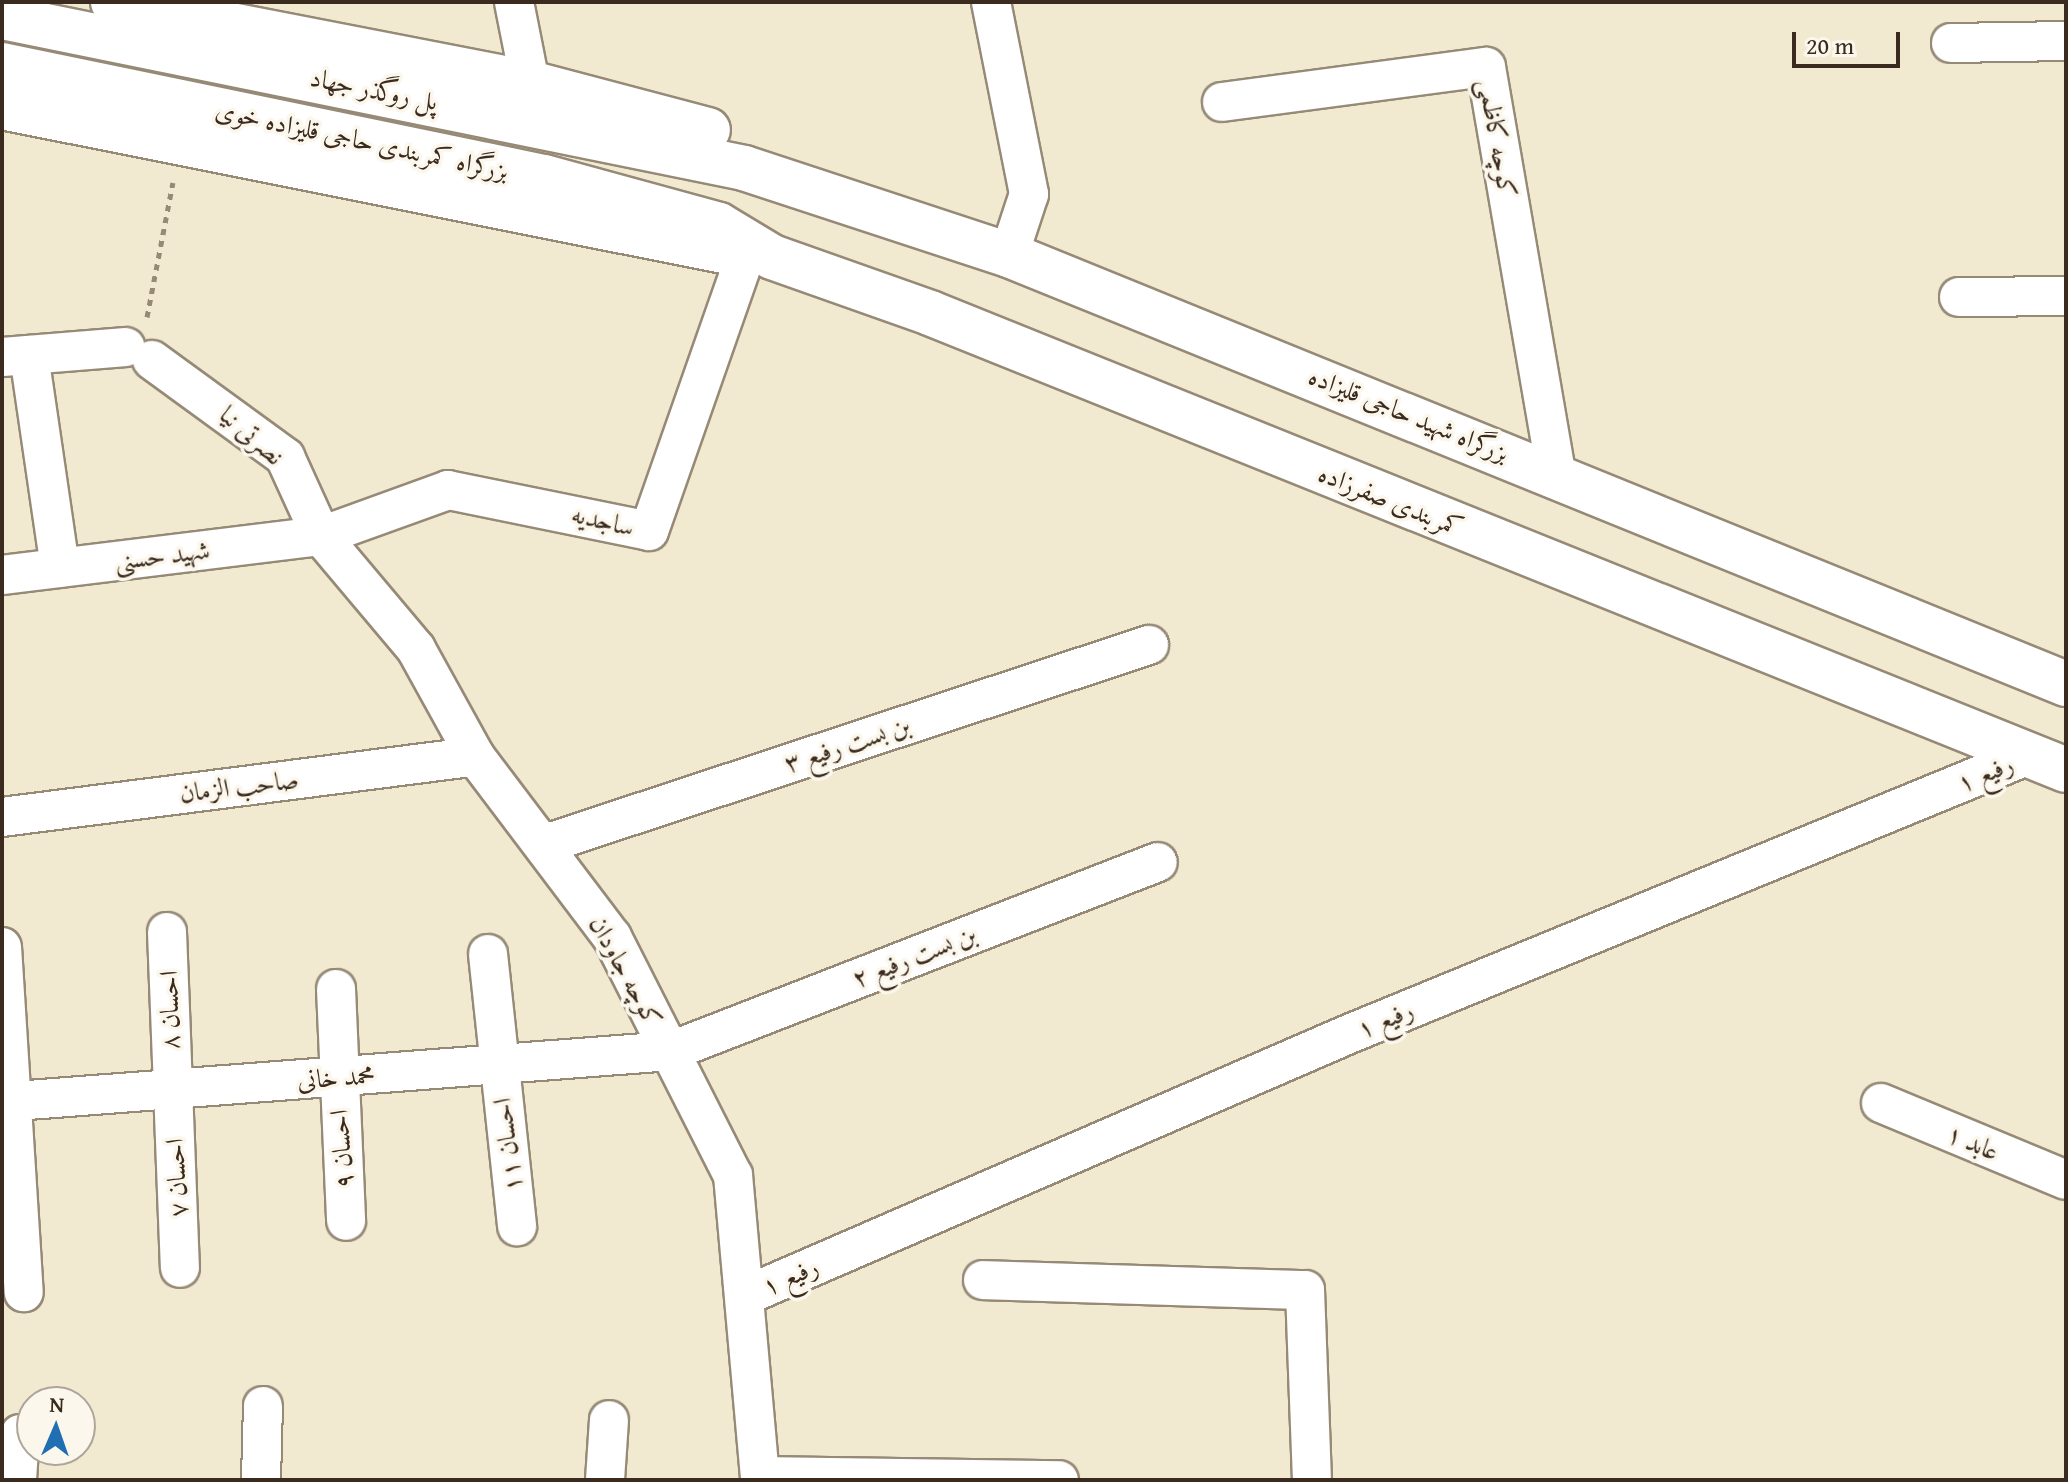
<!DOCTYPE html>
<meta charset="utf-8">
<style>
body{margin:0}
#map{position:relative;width:2068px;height:1482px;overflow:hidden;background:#f1e9d0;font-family:"Gentium Book Plus",Amiri,serif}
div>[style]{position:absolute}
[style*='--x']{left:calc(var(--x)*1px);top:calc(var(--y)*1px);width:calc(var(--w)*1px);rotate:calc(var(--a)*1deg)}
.path>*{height:5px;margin-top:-2.5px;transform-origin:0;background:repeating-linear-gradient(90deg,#968a77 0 6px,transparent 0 12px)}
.roads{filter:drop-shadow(2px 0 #968a77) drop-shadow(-2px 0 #968a77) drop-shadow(0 2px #968a77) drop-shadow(0 -2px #968a77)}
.minor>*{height:38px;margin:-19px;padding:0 19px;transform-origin:19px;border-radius:19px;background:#fff}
.trunk>*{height:44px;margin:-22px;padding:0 22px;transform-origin:22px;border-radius:22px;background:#fff}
span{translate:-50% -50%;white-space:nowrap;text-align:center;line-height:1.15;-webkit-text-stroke:7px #fbf7ec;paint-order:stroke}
.street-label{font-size:26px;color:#3b2a1e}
.frame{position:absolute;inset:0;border:4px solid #3b2a1e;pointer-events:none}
.north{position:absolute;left:16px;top:1386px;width:80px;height:80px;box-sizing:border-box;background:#fbf7ec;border:2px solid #aea59a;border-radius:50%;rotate:2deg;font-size:22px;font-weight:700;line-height:32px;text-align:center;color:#3b2a1e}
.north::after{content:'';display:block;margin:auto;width:28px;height:36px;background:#1f6fb2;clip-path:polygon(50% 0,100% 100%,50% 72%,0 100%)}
.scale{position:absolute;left:1792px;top:32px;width:108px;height:36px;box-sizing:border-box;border:4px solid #3b2a1e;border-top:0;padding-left:10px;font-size:24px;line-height:28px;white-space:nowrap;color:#3b2a1e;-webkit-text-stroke:6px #fbf7ec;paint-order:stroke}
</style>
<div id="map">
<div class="path">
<div style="--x:147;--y:317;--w:137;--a:-79.1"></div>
</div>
<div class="roads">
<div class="minor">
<div style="--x:514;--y:2;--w:83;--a:78.8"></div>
<div style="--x:991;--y:2;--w:196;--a:78.8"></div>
<div style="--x:1029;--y:194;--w:64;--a:108.2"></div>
<div style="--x:1951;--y:43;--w:115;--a:-1"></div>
<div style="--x:1222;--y:102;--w:266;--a:-7.6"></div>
<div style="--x:1486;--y:67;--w:411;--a:80.2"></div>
<div style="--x:1959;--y:297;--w:107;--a:-0.5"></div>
<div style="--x:29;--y:355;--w:215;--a:81.7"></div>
<div style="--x:2;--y:357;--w:124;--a:-4.6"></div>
<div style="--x:152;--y:360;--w:165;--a:36.1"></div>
<div style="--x:285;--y:457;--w:87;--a:65.5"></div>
<div style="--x:321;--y:536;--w:148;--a:49.9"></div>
<div style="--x:416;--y:649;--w:122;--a:61.1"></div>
<div style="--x:475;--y:756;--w:227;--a:52.9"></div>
<div style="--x:612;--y:937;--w:267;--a:63.1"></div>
<div style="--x:733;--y:1175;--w:306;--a:84.9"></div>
<div style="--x:2;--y:575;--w:321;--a:-7"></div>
<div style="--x:321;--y:536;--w:135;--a:-19.9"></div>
<div style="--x:448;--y:490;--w:205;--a:11.5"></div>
<div style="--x:649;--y:531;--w:293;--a:-70.7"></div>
<div style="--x:2;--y:817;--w:477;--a:-7.3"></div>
<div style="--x:545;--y:844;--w:636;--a:-18.24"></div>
<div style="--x:167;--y:932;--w:336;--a:87.8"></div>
<div style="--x:2;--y:947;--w:346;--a:86.4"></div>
<div style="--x:488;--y:954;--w:274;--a:83.9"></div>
<div style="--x:336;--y:989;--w:232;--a:87.5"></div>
<div style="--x:2;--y:1102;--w:671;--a:-4.36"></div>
<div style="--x:671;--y:1051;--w:522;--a:-21.21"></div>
<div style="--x:1881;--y:1103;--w:200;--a:22.6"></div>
<div style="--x:983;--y:1280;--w:322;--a:1.8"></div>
<div style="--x:1305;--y:1290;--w:190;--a:87.9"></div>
<div style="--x:747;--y:1295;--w:656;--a:-23.44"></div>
<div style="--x:1349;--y:1034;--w:735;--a:-22.31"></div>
<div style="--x:760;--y:1476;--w:299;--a:0.8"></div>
<div style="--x:17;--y:1480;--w:46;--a:-86.3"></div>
<div style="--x:261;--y:1480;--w:74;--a:-88.5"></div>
<div style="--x:605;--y:1480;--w:60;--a:-86.2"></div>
</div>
<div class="trunk">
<div style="--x:113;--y:2;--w:425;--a:11"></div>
<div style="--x:530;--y:83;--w:184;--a:14.8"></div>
<div style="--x:2;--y:17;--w:757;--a:11.5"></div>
<div style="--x:744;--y:168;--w:279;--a:18.2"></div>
<div style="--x:1009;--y:255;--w:1141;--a:22.09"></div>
<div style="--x:2;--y:65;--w:553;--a:11.68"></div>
<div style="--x:544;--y:177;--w:181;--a:15.3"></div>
<div style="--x:719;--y:225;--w:62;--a:31.1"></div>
<div style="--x:772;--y:257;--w:168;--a:19.5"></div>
<div style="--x:930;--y:313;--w:1224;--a:21.91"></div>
<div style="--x:2;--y:107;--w:745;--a:11.29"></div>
</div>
</div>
<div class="street-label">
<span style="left:374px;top:89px;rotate:11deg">پل روگذر جهاد</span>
<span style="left:1498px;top:138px;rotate:80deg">کوچه کاظمی</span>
<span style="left:362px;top:140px;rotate:12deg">بزرگراه کمربندی حاجی قلیزاده خوی</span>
<span style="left:1409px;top:414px;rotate:22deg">بزرگراه شهید حاجی قلیزاده</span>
<span style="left:252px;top:435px;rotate:41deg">نصرتی نیا</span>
<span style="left:1391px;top:500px;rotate:22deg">کمربندی صفرزاده</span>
<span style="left:603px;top:520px;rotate:14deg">ساجدیه</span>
<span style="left:162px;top:555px;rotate:-7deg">شهید حسنی</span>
<span style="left:847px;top:744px;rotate:-18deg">بن بست رفیع ۳</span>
<span style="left:1985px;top:773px;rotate:-22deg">رفیع ۱</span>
<span style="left:239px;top:786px;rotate:-7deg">صاحب الزمان</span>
<span style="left:914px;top:956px;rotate:-21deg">بن بست رفیع ۲</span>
<span style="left:626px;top:971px;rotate:61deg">کوچه جاودان</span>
<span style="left:169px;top:1010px;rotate:-91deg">احسان ۸</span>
<span style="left:1385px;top:1019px;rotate:-22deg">رفیع ۱</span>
<span style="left:336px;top:1077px;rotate:-4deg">محمد خانی</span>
<span style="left:1973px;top:1142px;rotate:23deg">عابد ۱</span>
<span style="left:507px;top:1145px;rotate:-97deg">احسان ۱۱</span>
<span style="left:341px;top:1149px;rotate:-94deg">احسان ۹</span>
<span style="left:176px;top:1178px;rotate:-93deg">احسان ۷</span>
<span style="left:790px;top:1276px;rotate:-23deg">رفیع ۱</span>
</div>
<div class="frame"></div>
<div class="north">N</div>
<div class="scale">20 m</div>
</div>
